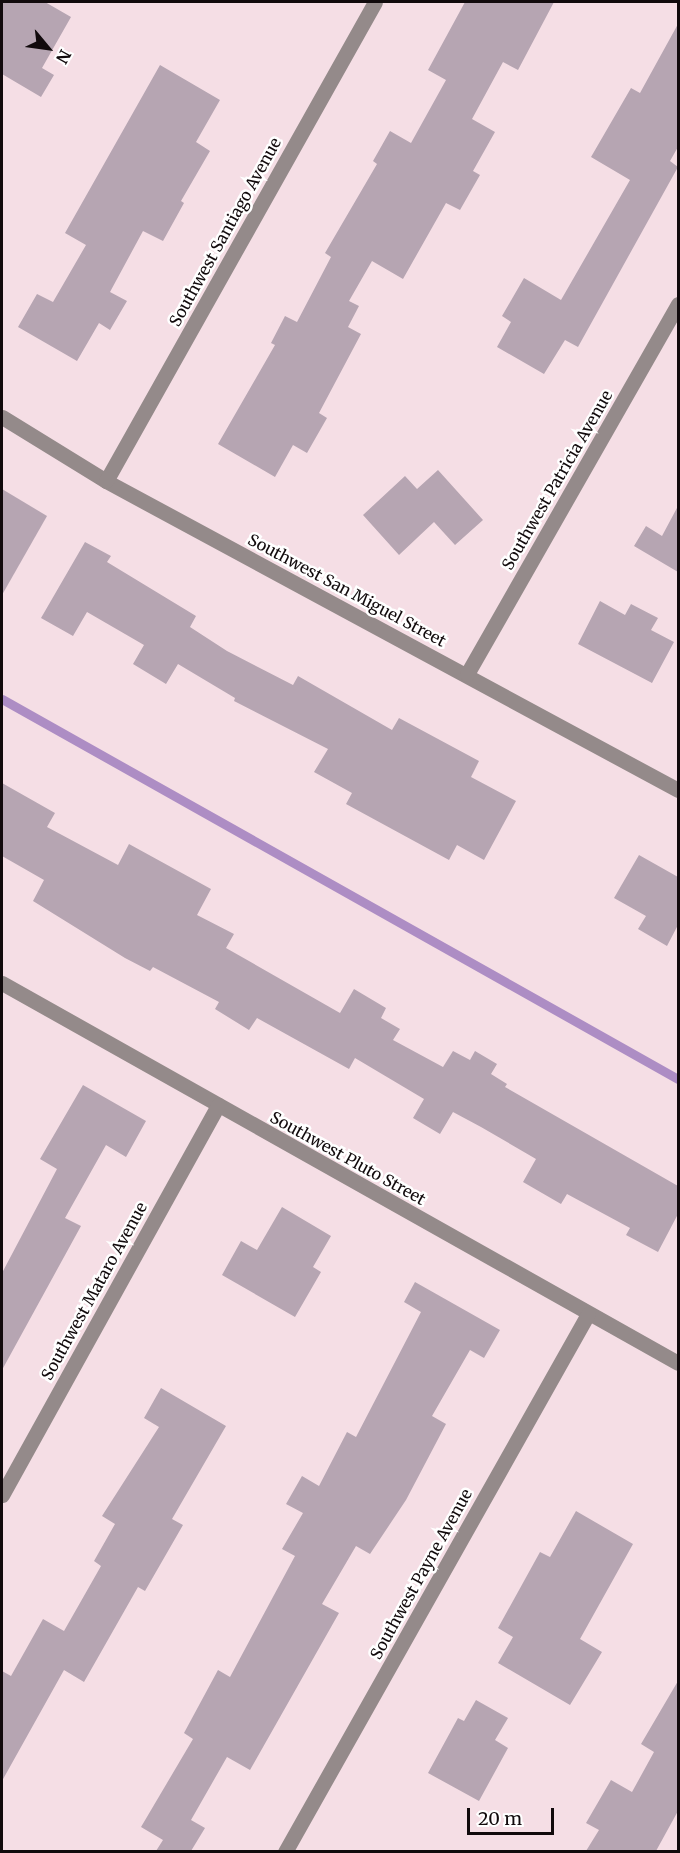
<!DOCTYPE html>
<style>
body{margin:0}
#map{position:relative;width:680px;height:1853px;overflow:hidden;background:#f5dee5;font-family:Merriweather,serif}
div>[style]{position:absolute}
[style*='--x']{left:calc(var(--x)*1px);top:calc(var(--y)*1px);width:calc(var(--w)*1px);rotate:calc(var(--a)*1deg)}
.stream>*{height:9px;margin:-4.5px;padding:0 4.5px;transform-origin:4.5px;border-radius:4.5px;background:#ad8dc4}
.building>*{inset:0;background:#b6a5b2}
.minor>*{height:15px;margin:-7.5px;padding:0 7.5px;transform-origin:7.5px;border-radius:7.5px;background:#948a8a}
span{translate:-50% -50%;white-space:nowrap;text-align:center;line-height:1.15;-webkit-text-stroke:5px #fff;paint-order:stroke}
.street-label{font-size:16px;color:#110a0c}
.frame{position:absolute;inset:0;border:3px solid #110a0c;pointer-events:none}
.north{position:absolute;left:18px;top:18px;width:60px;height:60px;-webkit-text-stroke:4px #fff;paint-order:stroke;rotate:119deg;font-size:16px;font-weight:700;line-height:24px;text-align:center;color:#110a0c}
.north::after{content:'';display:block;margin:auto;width:21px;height:27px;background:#110a0c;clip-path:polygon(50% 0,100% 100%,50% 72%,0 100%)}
.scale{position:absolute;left:467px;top:1808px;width:87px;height:27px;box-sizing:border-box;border:3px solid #110a0c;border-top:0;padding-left:8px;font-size:18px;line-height:21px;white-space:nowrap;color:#110a0c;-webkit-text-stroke:4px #fff;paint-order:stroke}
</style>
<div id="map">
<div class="stream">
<div style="--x:2;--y:699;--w:775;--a:29.34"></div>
</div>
<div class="building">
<div style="clip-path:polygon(2px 2px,45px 2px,71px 17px,42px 68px,54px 75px,41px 97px,2px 74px)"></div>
<div style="clip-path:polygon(465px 2px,554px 2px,518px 70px,503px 62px,472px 119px,495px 132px,473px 171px,480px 175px,460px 210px,446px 203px,403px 279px,372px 261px,349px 301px,359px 306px,348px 327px,361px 334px,319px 413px,327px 418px,307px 453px,293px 445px,275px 477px,218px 444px,275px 345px,271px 343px,285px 316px,297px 322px,331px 257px,325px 253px,377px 164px,373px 161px,390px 131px,411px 143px,446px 80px,428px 70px)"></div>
<div style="clip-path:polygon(678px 24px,678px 147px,670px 161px,678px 167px,578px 347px,565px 340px,544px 374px,497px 347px,511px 322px,502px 316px,524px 278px,561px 300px,630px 180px,591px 157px,631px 88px,640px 93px)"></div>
<div style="clip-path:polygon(160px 65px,220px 100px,196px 142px,210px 151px,181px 201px,184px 203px,163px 241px,143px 231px,110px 292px,127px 301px,110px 330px,99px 323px,77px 361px,18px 327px,37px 294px,53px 302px,86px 245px,65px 233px)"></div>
<div style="clip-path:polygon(438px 470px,483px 520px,455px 545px,434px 522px,399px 555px,363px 515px,405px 476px,417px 489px)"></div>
<div style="clip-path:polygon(2px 489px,47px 516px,2px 595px)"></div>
<div style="clip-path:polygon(678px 506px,678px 572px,634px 546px,646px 526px,662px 536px)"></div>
<div style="clip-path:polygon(85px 542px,111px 556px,107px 562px,196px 616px,190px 627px,227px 651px,293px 685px,298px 676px,392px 730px,399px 718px,479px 761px,471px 777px,516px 801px,484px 860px,457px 845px,449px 860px,346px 804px,352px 793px,314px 772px,328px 749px,234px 701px,235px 698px,178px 664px,166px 684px,133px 664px,144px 645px,87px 612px,73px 636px,41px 618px)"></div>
<div style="clip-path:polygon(600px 601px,625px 615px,631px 604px,658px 618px,651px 630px,674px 642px,652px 683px,578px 644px)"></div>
<div style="clip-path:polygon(2px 783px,55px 813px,47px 827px,118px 865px,129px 844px,211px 889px,197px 915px,234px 934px,226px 948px,340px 1013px,354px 989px,386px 1008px,381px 1018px,400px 1029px,393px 1040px,443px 1067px,453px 1051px,470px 1060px,475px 1051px,497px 1064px,491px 1074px,507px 1084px,505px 1087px,678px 1186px,678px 1214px,658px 1252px,626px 1235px,630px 1228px,567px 1194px,561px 1204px,523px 1182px,536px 1159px,481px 1127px,453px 1112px,440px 1134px,413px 1118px,424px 1099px,355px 1058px,349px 1069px,257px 1018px,249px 1030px,215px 1009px,219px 1002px,153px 967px,150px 971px,125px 958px,33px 901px,44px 880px,2px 856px)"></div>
<div style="clip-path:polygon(639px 855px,678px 877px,678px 925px,667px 946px,638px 929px,646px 916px,614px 898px)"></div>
<div style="clip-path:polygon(83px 1085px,146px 1121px,126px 1157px,106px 1145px,65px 1218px,81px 1226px,2px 1370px,2px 1273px,57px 1169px,40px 1159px)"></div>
<div style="clip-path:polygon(282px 1207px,331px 1236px,313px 1267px,321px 1272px,295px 1317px,222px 1275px,241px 1241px,257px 1250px)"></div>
<div style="clip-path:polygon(415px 1282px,500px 1330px,484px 1358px,470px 1350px,432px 1416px,446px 1424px,406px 1500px,370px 1554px,356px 1546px,322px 1604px,339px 1613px,250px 1770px,227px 1757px,191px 1820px,205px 1828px,191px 1851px,156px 1851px,163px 1840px,141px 1827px,193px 1739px,184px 1733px,218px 1670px,230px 1677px,295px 1556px,282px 1549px,303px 1513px,286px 1504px,302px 1476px,319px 1486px,347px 1432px,356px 1437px,421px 1312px,404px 1302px)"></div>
<div style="clip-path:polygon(161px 1388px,226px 1426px,172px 1519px,183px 1525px,145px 1591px,138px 1587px,84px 1682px,64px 1670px,2px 1781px,2px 1671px,11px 1676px,43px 1619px,64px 1631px,101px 1566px,94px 1561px,115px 1524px,102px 1516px,159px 1427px,144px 1418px)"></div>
<div style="clip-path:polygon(576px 1511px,633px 1544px,580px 1639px,602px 1652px,570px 1705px,498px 1663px,513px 1637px,498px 1628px,540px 1552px,550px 1557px)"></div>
<div style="clip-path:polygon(678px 1681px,678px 1811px,656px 1851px,586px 1851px,599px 1830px,586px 1823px,611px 1780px,632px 1792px,654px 1752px,641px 1744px)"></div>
<div style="clip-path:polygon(476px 1700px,508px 1718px,495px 1740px,508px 1748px,479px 1801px,428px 1773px,458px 1718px,464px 1721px)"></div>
</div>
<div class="minor">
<div style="--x:2;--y:417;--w:122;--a:31.6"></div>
<div style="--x:106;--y:481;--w:650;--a:28.38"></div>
<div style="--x:106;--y:481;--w:549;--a:-60.68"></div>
<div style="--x:467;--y:674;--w:426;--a:-60.3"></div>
<div style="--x:2;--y:983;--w:775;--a:29.34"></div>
<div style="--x:2;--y:1495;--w:446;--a:-61"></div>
<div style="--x:285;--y:1852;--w:617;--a:-60.61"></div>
</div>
<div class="street-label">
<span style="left:225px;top:232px;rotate:-61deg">Southwest Santiago Avenue</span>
<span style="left:557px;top:480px;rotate:-60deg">Southwest Patricia Avenue</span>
<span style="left:347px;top:590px;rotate:28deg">Southwest San Miguel Street</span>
<span style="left:348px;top:1158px;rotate:29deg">Southwest Pluto Street</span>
<span style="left:94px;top:1291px;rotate:-61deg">Southwest Mataro Avenue</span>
<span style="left:421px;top:1574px;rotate:-61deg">Southwest Payne Avenue</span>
</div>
<div class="frame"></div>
<div class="north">N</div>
<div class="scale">20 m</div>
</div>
